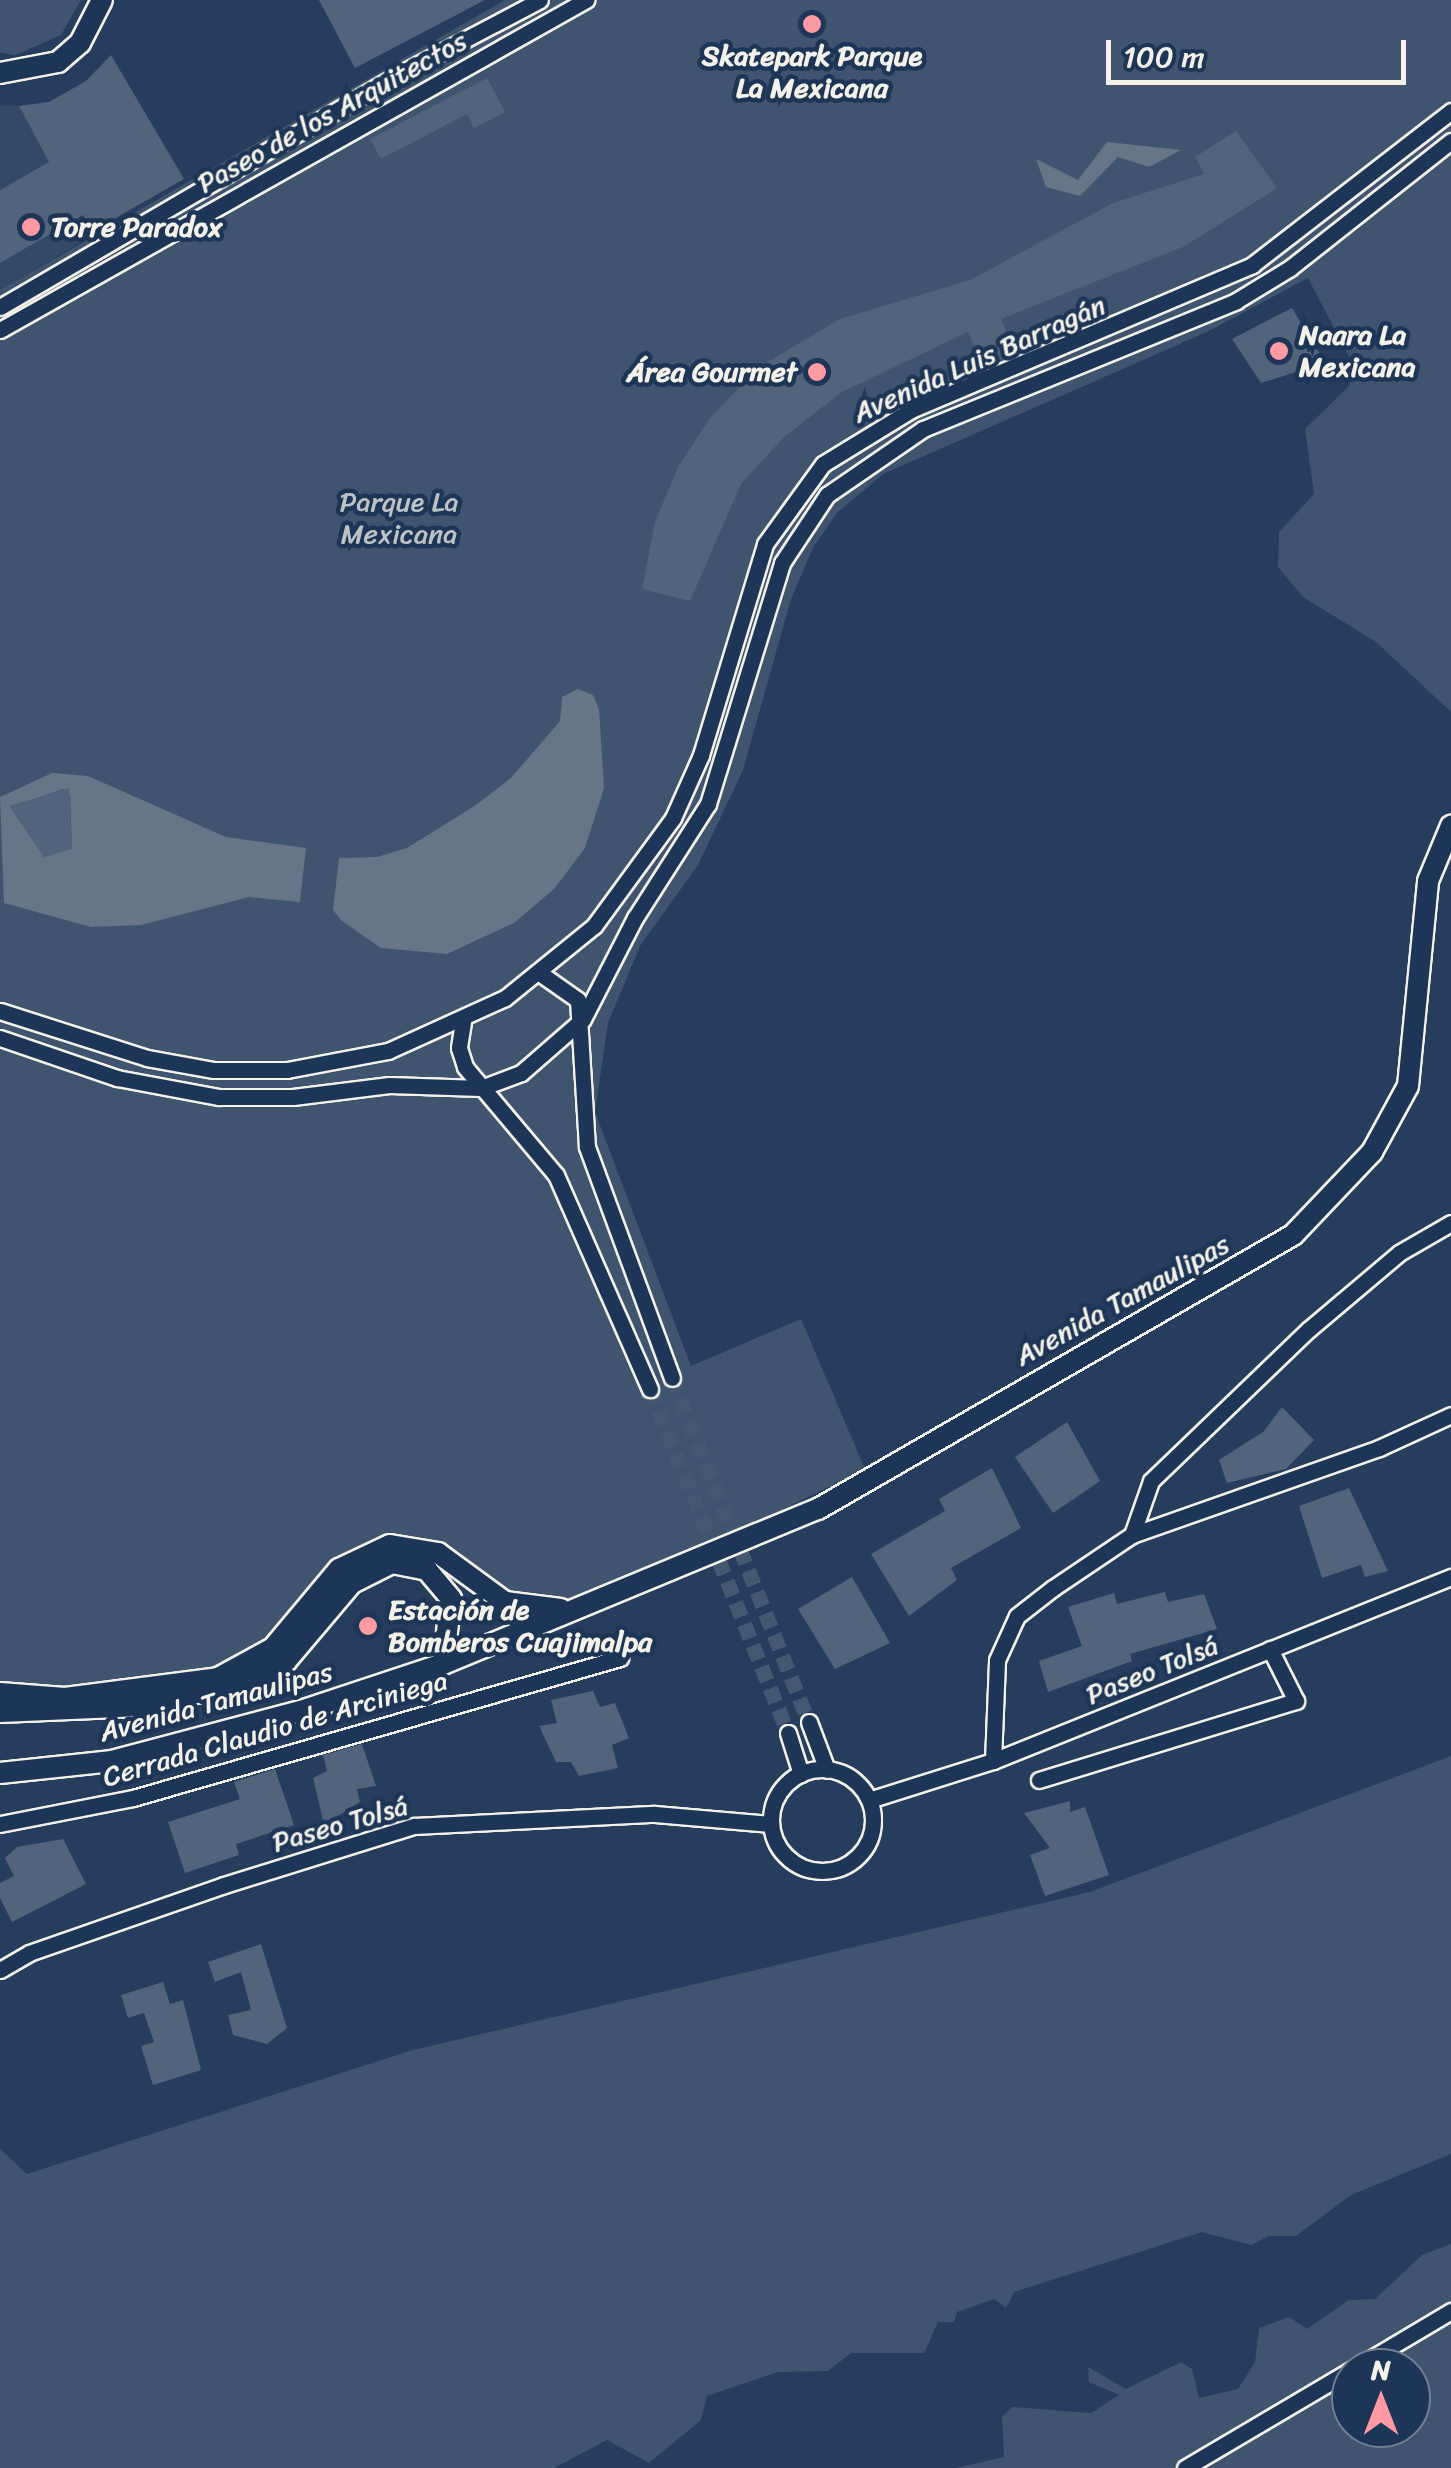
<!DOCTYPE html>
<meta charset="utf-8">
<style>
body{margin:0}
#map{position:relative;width:1451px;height:2468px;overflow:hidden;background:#263d5d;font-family:Sriracha,sans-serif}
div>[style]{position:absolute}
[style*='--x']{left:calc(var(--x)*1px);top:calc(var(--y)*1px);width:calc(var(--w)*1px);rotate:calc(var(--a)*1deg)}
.built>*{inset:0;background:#334966}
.green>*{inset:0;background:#40546f}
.water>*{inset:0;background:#677588}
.building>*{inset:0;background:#52647b}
.minor-tunnel>*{height:15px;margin-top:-7.5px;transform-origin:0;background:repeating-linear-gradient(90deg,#455872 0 15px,transparent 0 23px)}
.roads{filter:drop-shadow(2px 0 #f4f1e8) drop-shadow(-2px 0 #f4f1e8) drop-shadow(0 2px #f4f1e8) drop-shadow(0 -2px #f4f1e8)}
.minor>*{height:15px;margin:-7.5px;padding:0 7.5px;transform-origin:7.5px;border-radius:7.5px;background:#1d3557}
.minor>.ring{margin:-7.5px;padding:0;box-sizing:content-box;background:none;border:15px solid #1d3557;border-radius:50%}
.tertiary>*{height:20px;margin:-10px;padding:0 10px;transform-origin:10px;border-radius:10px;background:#1d3557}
.dots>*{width:28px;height:28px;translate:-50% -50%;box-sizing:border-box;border:5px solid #1d3557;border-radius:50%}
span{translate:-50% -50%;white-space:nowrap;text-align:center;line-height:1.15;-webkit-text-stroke:9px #1d3557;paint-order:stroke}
.poi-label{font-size:28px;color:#f4f1e8;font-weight:700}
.left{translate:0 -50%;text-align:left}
.right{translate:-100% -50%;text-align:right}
.street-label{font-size:28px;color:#f4f1e8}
.park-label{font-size:28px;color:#bec2c4}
.north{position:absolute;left:1331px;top:2348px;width:100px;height:100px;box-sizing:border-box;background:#1d3557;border:2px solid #738091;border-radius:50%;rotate:0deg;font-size:28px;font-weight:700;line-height:40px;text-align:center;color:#f4f1e8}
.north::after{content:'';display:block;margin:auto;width:35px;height:45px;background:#ff9aa2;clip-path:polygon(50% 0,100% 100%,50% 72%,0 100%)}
.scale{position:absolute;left:1106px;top:40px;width:300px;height:45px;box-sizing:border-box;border:5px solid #f4f1e8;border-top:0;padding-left:12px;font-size:30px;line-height:35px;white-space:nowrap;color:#f4f1e8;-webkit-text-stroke:8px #1d3557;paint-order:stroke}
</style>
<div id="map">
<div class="built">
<div style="clip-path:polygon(0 105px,19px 106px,90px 237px,0 290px)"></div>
</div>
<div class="green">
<div style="clip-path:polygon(0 0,81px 0,61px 35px,16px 55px,0 53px)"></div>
<div style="clip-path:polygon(505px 0,1451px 0,1451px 712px,1376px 642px,1303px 597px,1278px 567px,1279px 532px,1314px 494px,1305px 429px,1349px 386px,1354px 366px,1308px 278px,1207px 332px,883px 474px,837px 513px,814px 546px,791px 599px,743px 770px,698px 865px,640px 946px,608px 1023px,595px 1112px,691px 1366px,801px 1319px,865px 1469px,727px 1537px,561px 1605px,515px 1601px,433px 1546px,218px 1667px,56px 1689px,0 1684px,0 290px)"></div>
<div style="clip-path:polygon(1451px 1756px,1451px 2154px,1351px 2195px,1296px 2236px,1269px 2236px,1251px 2245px,1202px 2232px,1014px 2292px,1006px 2308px,994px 2299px,957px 2312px,954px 2322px,938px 2322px,924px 2353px,851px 2353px,828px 2371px,778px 2372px,707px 2396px,701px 2420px,649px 2463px,607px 2440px,554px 2468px,0 2468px,0 2149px,27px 2174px,413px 2050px,1090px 1892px)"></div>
<div style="clip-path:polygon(evenodd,1451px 2244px,1451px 2468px,956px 2468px,1004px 2457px,1002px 2417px,1012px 2407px,1091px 2413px,1119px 2395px,1089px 2382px,1088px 2367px,1126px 2389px,1181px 2362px,1192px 2369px,1199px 2398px,1238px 2389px,1255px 2362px,1259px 2328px,1289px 2317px,1307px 2329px,1349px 2300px,1375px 2299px,1422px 2255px,1451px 2244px,1351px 2368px,1411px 2368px,1411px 2428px,1351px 2428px,1351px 2368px)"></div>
</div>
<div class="water">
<div style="clip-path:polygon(1107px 142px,1181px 150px,1149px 167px,1118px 157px,1080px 196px,1046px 187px,1036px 159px,1078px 180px)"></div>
<div style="clip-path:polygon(578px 689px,593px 695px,599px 709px,604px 788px,585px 848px,554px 889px,514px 923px,447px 954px,381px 948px,342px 921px,333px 910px,339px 858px,377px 857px,407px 848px,476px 805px,511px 778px,560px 721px,562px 697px)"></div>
<div style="clip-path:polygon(evenodd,52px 773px,88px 776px,226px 837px,306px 848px,300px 902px,249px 897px,141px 925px,91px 927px,4px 903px,0 797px,52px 773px,63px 789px,70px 795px,72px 848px,44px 857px,14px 806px,63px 789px)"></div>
</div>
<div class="building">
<div style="clip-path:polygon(319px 0,485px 0,355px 68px)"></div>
<div style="clip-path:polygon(111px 55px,184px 179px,93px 231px,83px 215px,0 263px,0 190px,49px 162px,19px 106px,49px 102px,86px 81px)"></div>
<div style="clip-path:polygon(487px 78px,505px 112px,474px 128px,467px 114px,381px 159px,370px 139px)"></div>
<div style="clip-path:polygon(1236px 131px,1277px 188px,1183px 247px,1001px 319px,1015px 353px,983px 367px,968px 332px,842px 392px,784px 437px,741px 484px,690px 601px,642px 589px,655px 522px,678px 467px,710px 418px,758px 368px,840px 319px,970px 280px,1113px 203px,1204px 174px,1195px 157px)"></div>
<div style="clip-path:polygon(1292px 308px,1325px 363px,1261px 383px,1232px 339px)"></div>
<div style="clip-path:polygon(69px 788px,72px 849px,44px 857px,9px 806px)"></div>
<div style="clip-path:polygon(1282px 1407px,1314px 1440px,1286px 1469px,1227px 1483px,1219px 1460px,1263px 1432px)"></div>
<div style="clip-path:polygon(1067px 1422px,1100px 1481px,1053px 1513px,1015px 1457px)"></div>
<div style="clip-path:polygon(992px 1468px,1021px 1528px,951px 1568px,957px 1580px,909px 1616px,871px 1554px,945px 1511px,939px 1499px)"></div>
<div style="clip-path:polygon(1349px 1488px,1388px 1571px,1365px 1577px,1361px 1565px,1322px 1578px,1299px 1506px)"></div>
<div style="clip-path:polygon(852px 1577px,890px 1643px,835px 1669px,798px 1609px)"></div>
<div style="clip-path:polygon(1165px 1592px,1168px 1602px,1204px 1594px,1217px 1629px,1130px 1654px,1132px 1661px,1048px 1692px,1039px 1661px,1082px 1646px,1068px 1607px,1114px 1593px,1117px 1604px)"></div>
<div style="clip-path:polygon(593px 1691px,600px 1707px,615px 1703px,629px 1738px,612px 1745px,618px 1768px,579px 1776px,571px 1762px,556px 1762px,539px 1726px,557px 1723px,551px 1700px)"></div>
<div style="clip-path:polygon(362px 1744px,376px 1786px,357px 1789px,360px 1802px,324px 1825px,313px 1778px,327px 1771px,323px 1755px)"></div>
<div style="clip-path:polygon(275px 1769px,294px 1825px,236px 1844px,239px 1855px,185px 1873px,168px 1822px,240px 1799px,234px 1782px)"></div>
<div style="clip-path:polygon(1070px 1801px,1070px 1812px,1085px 1807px,1109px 1875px,1045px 1896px,1030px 1855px,1050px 1848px,1024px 1813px)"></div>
<div style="clip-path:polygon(63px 1839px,86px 1884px,12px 1922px,0 1898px,0 1883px,14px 1876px,5px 1858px,17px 1847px)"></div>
<div style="clip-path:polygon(261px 1944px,287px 2028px,267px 2044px,233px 2035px,228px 2015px,251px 2010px,241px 1972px,215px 1982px,208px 1962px)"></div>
<div style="clip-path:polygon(163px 1982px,170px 2004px,183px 2000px,201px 2070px,153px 2085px,141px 2046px,154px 2042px,144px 2013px,128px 2018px,121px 1995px)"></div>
</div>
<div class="minor-tunnel">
<div style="--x:672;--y:1378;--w:370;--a:68.3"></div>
<div style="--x:650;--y:1389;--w:371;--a:68.1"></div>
</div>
<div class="roads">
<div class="minor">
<div style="--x:0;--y:307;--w:454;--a:-30.3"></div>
<div style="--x:392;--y:78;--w:167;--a:-27.8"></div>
<div style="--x:0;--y:330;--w:673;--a:-29.39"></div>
<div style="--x:541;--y:974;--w:45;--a:35.1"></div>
<div style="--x:578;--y:1000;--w:147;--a:86.5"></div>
<div style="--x:587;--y:1147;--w:246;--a:69.8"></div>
<div style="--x:0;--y:1011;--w:154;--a:17.7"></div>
<div style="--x:147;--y:1058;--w:68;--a:10.2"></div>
<div style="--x:214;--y:1070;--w:73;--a:0"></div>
<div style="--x:287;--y:1070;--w:103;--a:-10.7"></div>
<div style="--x:388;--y:1051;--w:128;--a:-24.4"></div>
<div style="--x:505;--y:998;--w:114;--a:-39"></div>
<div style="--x:594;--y:926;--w:134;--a:-53.8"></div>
<div style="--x:673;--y:818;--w:69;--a:-66"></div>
<div style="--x:701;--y:755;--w:220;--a:-73.1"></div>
<div style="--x:765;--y:544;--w:99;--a:-54.1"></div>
<div style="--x:823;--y:464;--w:103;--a:-31.5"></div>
<div style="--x:911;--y:410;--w:371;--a:-23"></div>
<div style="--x:1252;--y:265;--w:252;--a:-37.7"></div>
<div style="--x:463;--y:1022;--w:26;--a:99"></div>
<div style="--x:459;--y:1048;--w:20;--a:72"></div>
<div style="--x:465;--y:1067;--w:141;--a:49.9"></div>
<div style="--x:556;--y:1175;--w:234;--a:66.3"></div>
<div style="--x:0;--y:1038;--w:124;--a:18.9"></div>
<div style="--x:117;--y:1078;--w:104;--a:10.6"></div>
<div style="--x:219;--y:1097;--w:74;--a:0"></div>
<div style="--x:293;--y:1097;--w:97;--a:-7.1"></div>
<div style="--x:389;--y:1085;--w:92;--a:1.9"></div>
<div style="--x:481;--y:1088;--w:43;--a:-20.6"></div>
<div style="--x:521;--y:1073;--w:82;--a:-41.1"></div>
<div style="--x:583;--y:1019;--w:114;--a:-62.8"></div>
<div style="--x:635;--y:918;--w:135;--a:-57.4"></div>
<div style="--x:708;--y:804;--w:252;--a:-72.9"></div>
<div style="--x:782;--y:563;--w:82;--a:-56.5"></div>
<div style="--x:827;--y:495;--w:116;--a:-34.5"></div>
<div style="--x:923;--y:429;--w:338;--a:-22.2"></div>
<div style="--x:1236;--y:301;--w:63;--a:-31.4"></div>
<div style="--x:1290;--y:268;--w:205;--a:-38.3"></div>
<div style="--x:1132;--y:1535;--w:57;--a:-70.6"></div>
<div style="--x:1151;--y:1481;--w:218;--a:-43.9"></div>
<div style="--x:1308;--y:1330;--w:119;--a:-40.2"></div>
<div style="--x:1399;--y:1253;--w:60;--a:-30"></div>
<div style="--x:809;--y:1722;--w:51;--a:69.4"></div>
<div style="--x:788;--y:1733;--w:43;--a:72.4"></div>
<div style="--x:993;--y:1761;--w:101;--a:-87.7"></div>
<div style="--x:997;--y:1660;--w:48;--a:-65.6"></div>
<div style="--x:1017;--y:1616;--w:46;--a:-37.9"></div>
<div style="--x:1053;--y:1588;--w:95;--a:-33.9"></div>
<div style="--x:1132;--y:1535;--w:262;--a:-19.4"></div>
<div style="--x:1379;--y:1448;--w:79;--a:-24.6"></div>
<div class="ring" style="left:771px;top:1769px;width:87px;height:87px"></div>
<div style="--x:1039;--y:1780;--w:269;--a:-17.1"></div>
<div style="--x:1296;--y:1701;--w:58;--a:-116.6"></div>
<div style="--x:869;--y:1800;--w:130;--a:-17.5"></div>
<div style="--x:993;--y:1761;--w:494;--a:-21.9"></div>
<div style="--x:0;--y:1824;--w:136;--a:-11.1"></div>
<div style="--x:133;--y:1798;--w:507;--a:-16.04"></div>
<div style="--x:0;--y:1970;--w:34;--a:-30"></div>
<div style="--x:29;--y:1953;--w:207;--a:-19.2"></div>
<div style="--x:224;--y:1885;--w:199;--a:-17.3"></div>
<div style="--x:414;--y:1826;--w:241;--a:-2.9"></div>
<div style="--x:655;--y:1814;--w:116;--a:4.9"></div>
<div style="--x:1355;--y:2368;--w:112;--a:-30.7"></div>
<div style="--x:1185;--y:2468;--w:193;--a:-30.6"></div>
</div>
<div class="tertiary">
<div style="--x:0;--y:73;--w:59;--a:-10.7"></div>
<div style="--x:58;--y:62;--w:29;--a:-41"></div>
<div style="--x:80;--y:43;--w:48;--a:-62.9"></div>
<div style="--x:0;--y:1693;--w:65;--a:4.4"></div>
<div style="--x:65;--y:1698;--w:154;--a:-7.4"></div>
<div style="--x:218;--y:1678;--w:63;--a:-28.6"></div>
<div style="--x:273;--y:1648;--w:103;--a:-50.1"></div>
<div style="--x:339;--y:1569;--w:56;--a:-25.2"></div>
<div style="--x:390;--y:1545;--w:49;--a:9.5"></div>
<div style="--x:438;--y:1553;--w:83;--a:36.2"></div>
<div style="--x:505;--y:1602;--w:56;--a:7.1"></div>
<div style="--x:0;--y:1712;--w:141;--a:-2.4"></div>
<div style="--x:141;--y:1706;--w:121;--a:-13.3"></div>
<div style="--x:259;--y:1678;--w:32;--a:-32"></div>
<div style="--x:286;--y:1661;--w:102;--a:-49.8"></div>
<div style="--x:352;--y:1583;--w:45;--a:-26.6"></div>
<div style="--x:392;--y:1563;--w:36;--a:11"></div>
<div style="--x:427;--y:1570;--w:38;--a:50"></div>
<div style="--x:451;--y:1599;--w:65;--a:97"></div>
<div style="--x:0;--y:1773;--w:113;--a:-6.1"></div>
<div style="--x:112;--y:1761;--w:202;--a:-14.9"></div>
<div style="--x:307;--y:1709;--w:143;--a:-18.3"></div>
<div style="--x:443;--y:1664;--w:406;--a:-22.5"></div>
<div style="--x:818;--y:1509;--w:548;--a:-29.98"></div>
<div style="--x:1293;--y:1235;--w:115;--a:-46.4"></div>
<div style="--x:1372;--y:1152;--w:75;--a:-61.4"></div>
<div style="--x:1408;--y:1086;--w:206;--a:-84.4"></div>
<div style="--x:1428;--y:881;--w:60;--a:-67.3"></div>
</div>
</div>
<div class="dots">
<div style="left:812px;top:24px;background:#ff9aa2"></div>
<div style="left:31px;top:227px;background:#ff9aa2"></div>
<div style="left:1279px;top:351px;background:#ff9aa2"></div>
<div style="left:817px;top:372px;background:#ff9aa2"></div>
<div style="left:368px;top:1626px;background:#ff9aa2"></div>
</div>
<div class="poi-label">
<span style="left:812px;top:72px">Skatepark Parque<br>La Mexicana</span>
<span class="left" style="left:51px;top:227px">Torre Paradox</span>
<span class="left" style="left:1299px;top:351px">Naara La<br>Mexicana</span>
<span class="right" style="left:797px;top:372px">Área Gourmet</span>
<span class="left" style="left:388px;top:1626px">Estación de<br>Bomberos Cuajimalpa</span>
</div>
<div class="street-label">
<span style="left:332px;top:112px;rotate:-29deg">Paseo de los Arquitectos</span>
<span style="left:979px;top:359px;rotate:-24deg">Avenida Luis Barragán</span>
<span style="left:1122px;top:1300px;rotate:-29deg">Avenida Tamaulipas</span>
<span style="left:1152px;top:1670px;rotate:-22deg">Paseo Tolsá</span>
<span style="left:216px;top:1702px;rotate:-15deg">Avenida Tamaulipas</span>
<span style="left:275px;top:1729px;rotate:-16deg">Cerrada Claudio de Arciniega</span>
<span style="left:340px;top:1824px;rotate:-16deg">Paseo Tolsá</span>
</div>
<div class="park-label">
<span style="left:399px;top:518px">Parque La<br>Mexicana</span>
</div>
<div class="north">N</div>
<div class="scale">100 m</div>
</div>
